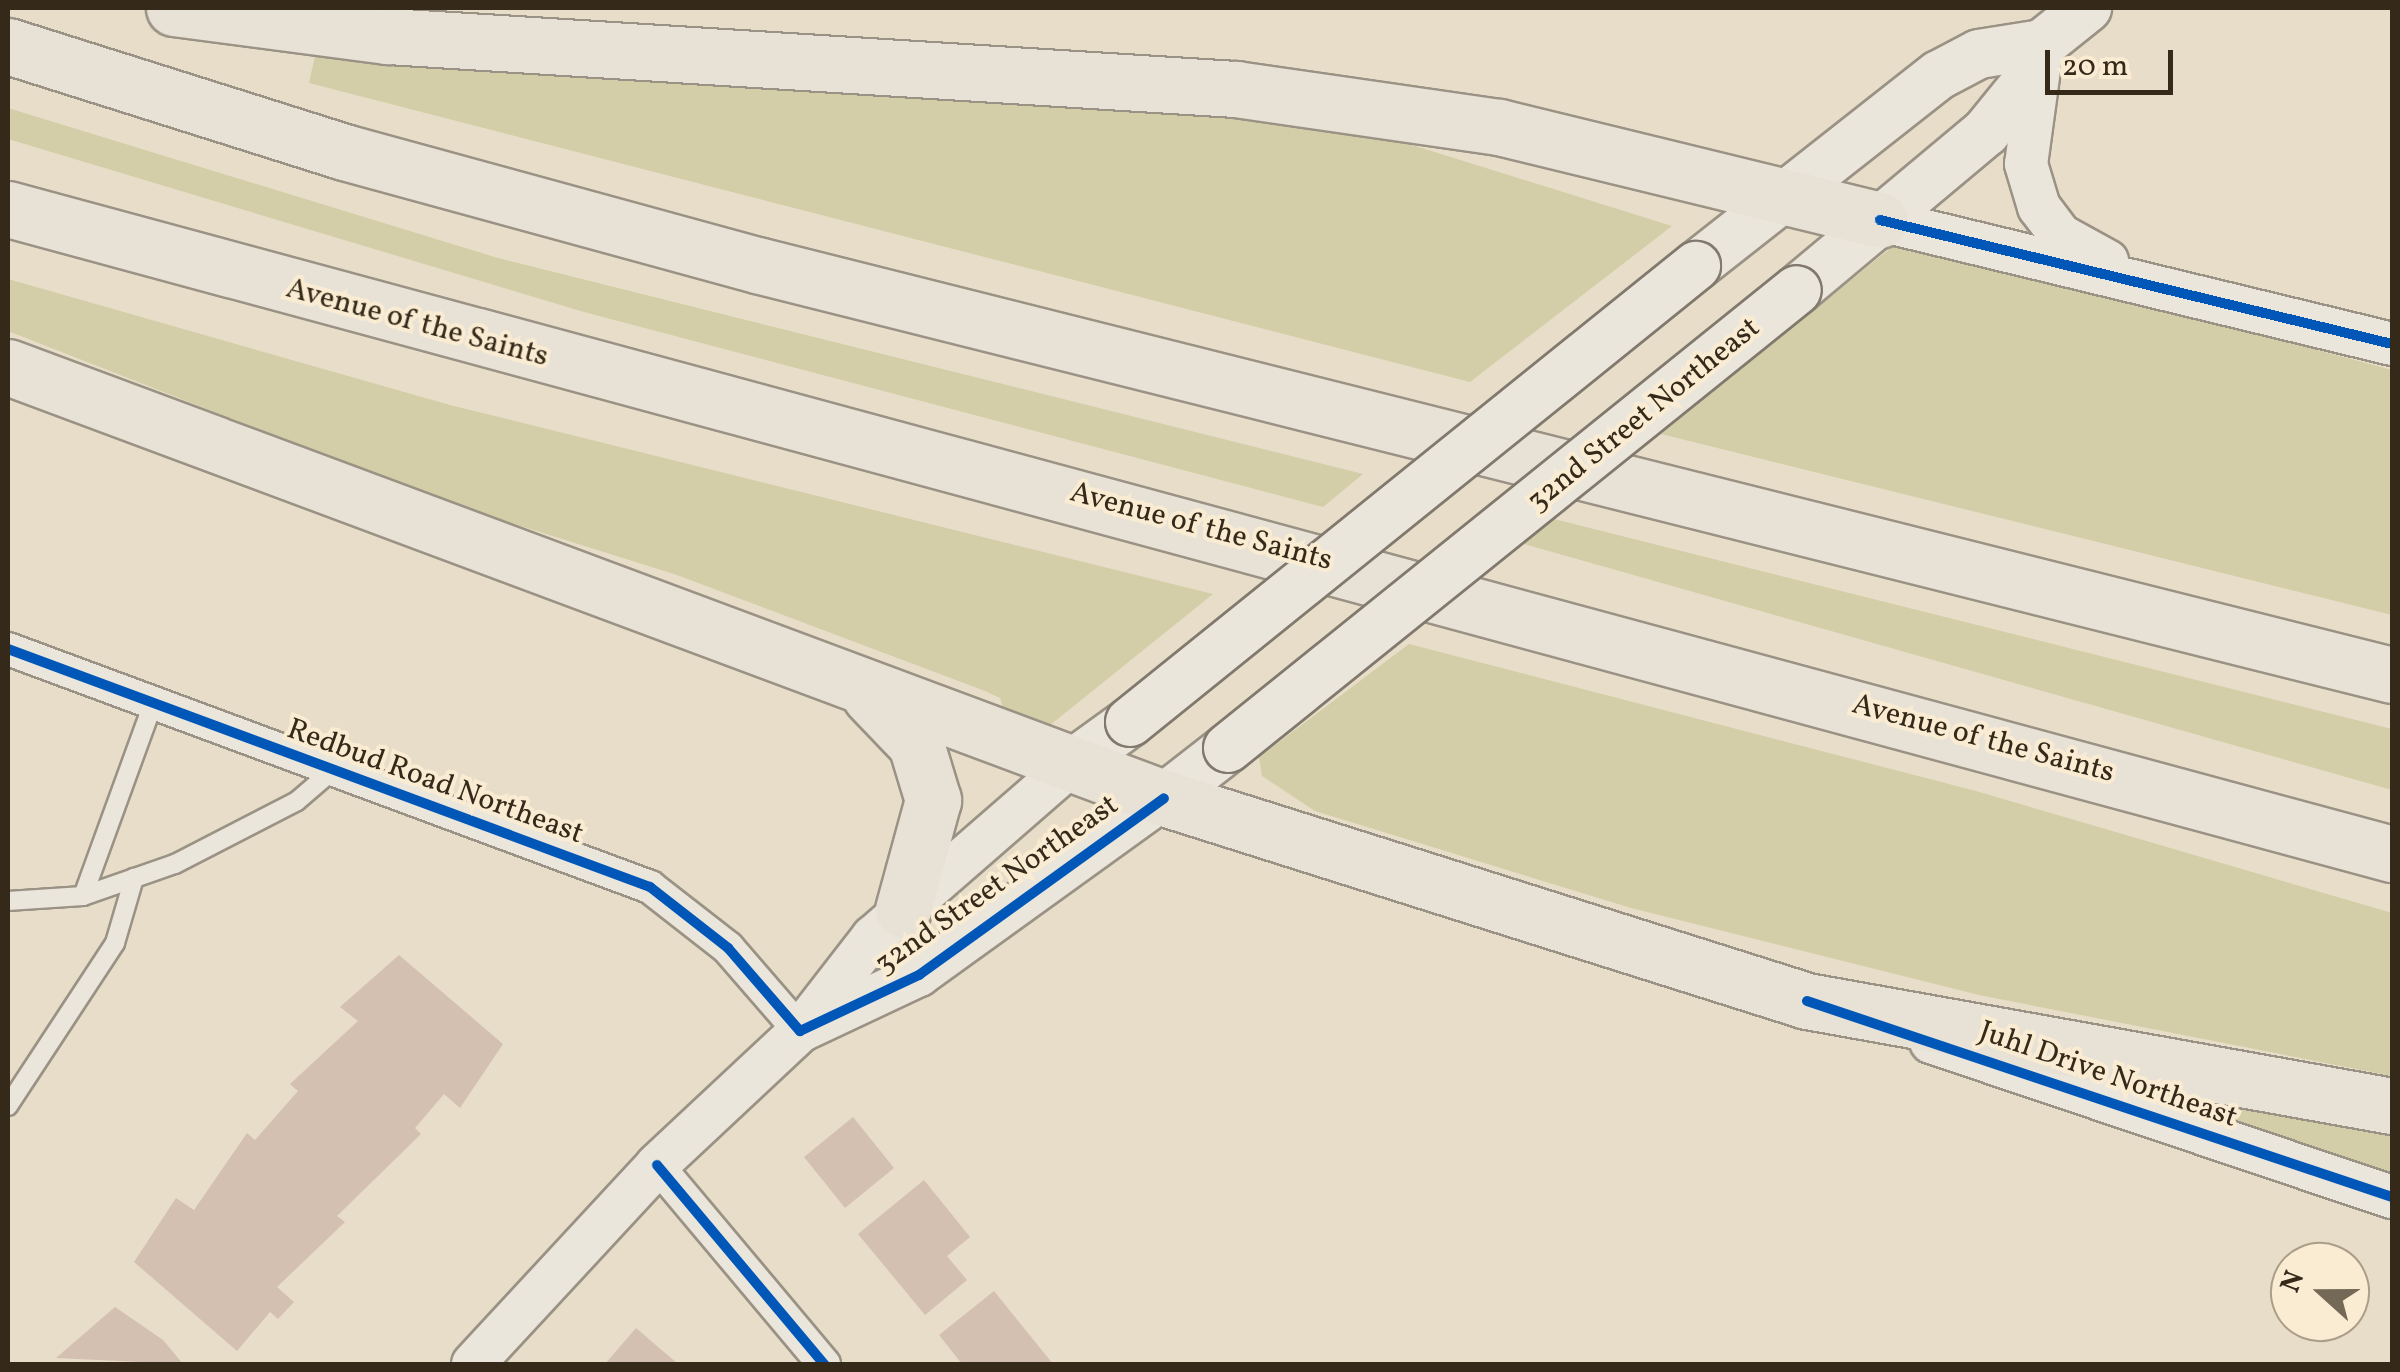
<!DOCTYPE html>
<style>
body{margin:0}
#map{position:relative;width:2400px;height:1372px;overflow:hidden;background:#e8ddc8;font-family:Vollkorn,serif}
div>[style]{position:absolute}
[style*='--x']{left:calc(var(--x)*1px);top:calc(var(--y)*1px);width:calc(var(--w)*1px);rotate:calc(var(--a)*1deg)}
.green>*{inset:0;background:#d3cea7}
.building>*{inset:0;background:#d3c0b0}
.roads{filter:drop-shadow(2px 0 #9a9284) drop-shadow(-2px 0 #9a9284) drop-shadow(0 2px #9a9284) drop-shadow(0 -2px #9a9284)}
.service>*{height:18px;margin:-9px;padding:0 9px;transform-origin:9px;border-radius:9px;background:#ebe6dc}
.minor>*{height:32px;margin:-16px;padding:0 16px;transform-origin:16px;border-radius:16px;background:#ebe6dc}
.tertiary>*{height:42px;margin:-21px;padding:0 21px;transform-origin:21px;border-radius:21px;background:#ebe6dc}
.secondary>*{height:48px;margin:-24px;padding:0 24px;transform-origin:24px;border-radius:24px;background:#ebe6dc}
.motorway>*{height:55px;margin:-27.5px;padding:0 27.5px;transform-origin:27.5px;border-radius:27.5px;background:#e8e2d6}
.bridges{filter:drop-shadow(2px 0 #81796d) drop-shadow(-2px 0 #81796d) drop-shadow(0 2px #81796d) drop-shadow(0 -2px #81796d)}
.secondary-bridge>*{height:48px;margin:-24px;padding:0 24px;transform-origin:24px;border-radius:24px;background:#ebe6dc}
.cycleway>*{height:10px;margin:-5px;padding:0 5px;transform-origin:5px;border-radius:5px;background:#0057b8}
span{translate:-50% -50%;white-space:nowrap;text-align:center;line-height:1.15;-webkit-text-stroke:8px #f9ecd2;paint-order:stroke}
.street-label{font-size:30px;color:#35291a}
.frame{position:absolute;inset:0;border:10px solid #35291a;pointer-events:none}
.north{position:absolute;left:2270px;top:1242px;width:100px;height:100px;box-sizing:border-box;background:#f9ecd2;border:2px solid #ab9e88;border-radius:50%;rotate:291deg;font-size:28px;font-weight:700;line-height:40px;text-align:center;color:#35291a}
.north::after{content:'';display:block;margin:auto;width:35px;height:45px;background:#746857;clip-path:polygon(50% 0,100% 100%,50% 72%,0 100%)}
.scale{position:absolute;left:2045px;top:50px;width:128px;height:45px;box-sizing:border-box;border:5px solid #35291a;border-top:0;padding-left:12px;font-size:30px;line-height:35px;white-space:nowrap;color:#35291a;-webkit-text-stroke:8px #f9ecd2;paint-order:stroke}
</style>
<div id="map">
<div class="green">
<div style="clip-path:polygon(315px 56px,1203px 105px,1377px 134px,1672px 226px,1470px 382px,309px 83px)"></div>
<div style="clip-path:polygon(8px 108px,498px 258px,1363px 474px,1323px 507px,584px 312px,8px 139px)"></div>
<div style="clip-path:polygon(1903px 238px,2392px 370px,2392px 615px,1661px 434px)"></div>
<div style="clip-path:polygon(8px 279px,450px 405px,1213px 594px,1044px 730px,1006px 717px,1000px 698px,985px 691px,677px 575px,441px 501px,8px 331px)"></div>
<div style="clip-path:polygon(1554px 519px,2392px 729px,2392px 790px,1524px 544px)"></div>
<div style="clip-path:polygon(1409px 644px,1976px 791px,2392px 913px,2392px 1076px,1979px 995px,1631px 908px,1315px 811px,1262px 776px,1259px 757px)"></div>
<div style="clip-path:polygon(2153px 1087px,2392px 1131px,2392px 1175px,2150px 1105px)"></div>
</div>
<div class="building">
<div style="clip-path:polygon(399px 955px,503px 1044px,460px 1108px,444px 1094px,415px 1128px,421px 1134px,337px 1216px,345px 1222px,277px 1287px,294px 1302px,278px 1319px,270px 1312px,237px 1351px,134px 1262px,176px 1198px,194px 1210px,247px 1133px,255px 1140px,298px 1091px,290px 1084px,358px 1021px,340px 1007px)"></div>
<div style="clip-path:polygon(853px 1117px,894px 1168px,845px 1208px,804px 1157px)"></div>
<div style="clip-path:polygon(924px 1180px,970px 1237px,947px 1256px,967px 1280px,925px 1315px,858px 1234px)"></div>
<div style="clip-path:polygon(994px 1291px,1053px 1364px,962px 1364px,939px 1335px)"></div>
<div style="clip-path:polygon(115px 1307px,163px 1340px,183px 1364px,56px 1358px)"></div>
<div style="clip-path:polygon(636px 1328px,678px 1364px,605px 1364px)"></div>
</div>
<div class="roads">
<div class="service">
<div style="--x:83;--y:896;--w:97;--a:-19.2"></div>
<div style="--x:175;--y:864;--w:137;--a:-27.3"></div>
<div style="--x:297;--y:801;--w:48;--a:-40.7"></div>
<div style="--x:8;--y:901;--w:75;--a:-3.8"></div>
<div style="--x:83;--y:896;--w:204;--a:-70"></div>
<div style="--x:8;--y:1106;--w:195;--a:-56.7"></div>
<div style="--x:115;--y:943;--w:68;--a:-73.7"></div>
</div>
<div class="minor">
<div style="--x:8;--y:649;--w:685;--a:20.34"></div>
<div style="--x:650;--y:887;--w:99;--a:38"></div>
<div style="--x:728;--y:948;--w:110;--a:49.1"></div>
<div style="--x:657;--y:1165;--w:260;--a:50"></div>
</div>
<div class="tertiary">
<div style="--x:2041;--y:55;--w:110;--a:97.8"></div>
<div style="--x:2026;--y:164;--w:45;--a:73.2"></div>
<div style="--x:2039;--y:207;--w:35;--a:53"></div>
<div style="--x:2060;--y:235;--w:54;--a:29"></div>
<div style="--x:1880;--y:220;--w:527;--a:13.61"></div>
<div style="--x:800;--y:1031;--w:132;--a:-25.2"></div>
<div style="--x:919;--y:975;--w:302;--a:-35.8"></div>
<div style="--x:1931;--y:1042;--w:486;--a:18.6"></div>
<div style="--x:473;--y:1364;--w:271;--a:-47.2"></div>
<div style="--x:657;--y:1165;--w:196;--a:-43.1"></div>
<div style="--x:800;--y:1031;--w:119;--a:-52.2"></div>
<div style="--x:873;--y:937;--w:264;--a:-41"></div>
</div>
<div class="secondary">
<div style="--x:1696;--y:266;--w:309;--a:-38.2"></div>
<div style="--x:1939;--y:75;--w:45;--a:-27.7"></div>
<div style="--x:1979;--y:54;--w:64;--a:-9"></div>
<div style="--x:1797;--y:290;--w:246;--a:-39.9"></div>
<div style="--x:1986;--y:132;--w:68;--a:-50.9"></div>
<div style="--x:2029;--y:79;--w:37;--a:-70"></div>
<div style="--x:2042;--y:44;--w:58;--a:-38.7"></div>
<div style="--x:1072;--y:764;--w:72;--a:-35.9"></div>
<div style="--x:1164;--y:798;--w:81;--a:-38"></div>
</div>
<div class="motorway">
<div style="--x:174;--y:8;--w:216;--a:7.5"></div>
<div style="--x:388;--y:36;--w:849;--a:3.58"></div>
<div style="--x:1235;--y:89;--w:267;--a:8.2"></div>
<div style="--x:1499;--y:127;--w:392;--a:13.7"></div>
<div style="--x:8;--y:46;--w:352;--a:17.5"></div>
<div style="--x:344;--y:152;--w:428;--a:15.3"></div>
<div style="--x:757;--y:265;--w:1686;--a:14.08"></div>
<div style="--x:8;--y:209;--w:2470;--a:15.14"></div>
<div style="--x:8;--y:367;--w:1234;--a:20.45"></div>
<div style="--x:1164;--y:798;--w:674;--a:17.52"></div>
<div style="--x:1807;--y:1001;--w:594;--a:10.18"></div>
<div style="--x:870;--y:696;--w:66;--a:46.2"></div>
<div style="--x:916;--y:744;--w:59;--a:73.1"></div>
<div style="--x:933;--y:800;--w:114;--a:105.3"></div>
</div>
</div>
<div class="bridges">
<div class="secondary-bridge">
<div style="--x:1130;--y:722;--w:727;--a:-38.86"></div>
<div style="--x:1228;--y:748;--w:730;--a:-38.83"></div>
</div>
</div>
<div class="cycleway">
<div style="--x:1880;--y:220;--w:527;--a:13.61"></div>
<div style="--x:8;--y:649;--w:685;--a:20.34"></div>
<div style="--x:650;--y:887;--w:99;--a:38"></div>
<div style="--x:728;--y:948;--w:110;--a:49.1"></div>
<div style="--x:800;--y:1031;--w:132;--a:-25.2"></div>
<div style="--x:919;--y:975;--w:302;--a:-35.8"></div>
<div style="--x:1807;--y:1001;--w:617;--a:18.52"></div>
<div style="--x:657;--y:1165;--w:260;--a:50"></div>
</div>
<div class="street-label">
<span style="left:417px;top:323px;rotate:15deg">Avenue of the Saints</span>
<span style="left:1644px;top:415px;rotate:-39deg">32nd Street Northeast</span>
<span style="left:1201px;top:527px;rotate:15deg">Avenue of the Saints</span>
<span style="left:1983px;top:739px;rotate:15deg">Avenue of the Saints</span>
<span style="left:435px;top:782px;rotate:20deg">Redbud Road Northeast</span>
<span style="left:997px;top:885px;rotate:-35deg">32nd Street Northeast</span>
<span style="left:2108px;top:1075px;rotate:19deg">Juhl Drive Northeast</span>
</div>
<div class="frame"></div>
<div class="north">N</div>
<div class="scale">20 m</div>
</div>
